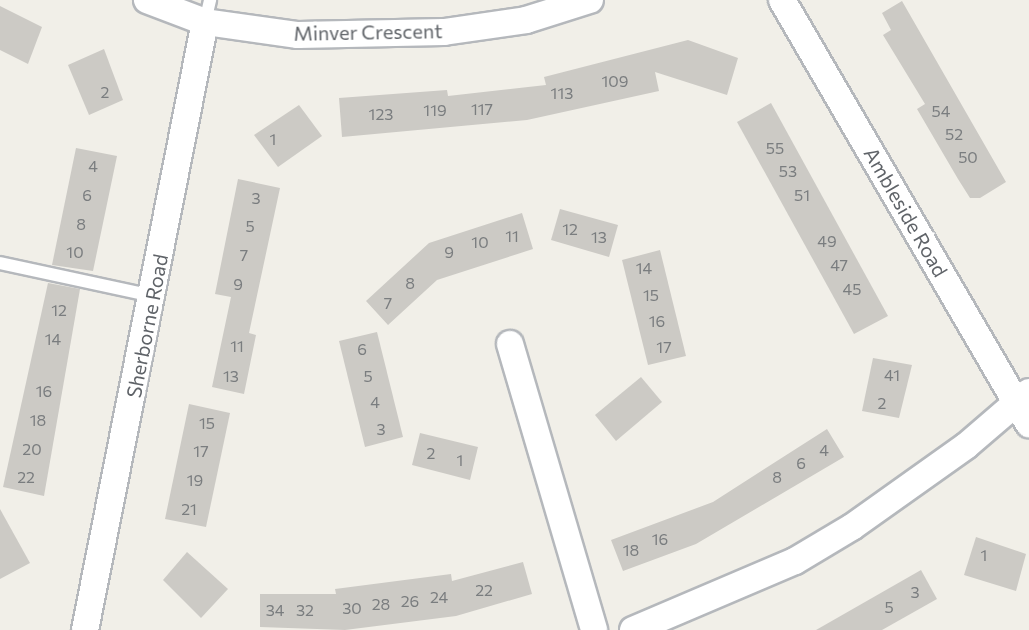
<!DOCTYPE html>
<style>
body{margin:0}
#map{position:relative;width:1029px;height:630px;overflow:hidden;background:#f1efe8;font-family:Commissioner,sans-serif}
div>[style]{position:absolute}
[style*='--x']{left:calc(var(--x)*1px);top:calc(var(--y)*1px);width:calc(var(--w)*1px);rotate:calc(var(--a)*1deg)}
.building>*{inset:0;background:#cccac5}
.roads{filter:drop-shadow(2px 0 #b5b8bc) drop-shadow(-2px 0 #b5b8bc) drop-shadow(0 2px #b5b8bc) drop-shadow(0 -2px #b5b8bc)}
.service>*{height:12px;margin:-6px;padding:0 6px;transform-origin:6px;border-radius:6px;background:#fff}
.minor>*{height:26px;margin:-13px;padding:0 13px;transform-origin:13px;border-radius:13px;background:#fff}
span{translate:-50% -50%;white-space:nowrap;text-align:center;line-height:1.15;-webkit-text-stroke:7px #fff;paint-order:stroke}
.number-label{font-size:16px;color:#7a7d7f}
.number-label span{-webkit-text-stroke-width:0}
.street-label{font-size:20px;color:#5f6368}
</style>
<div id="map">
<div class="building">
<div style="clip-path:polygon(902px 1px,1006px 182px,980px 198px,970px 198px,958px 179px,917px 109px,925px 104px,883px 35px,891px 30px,882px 13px)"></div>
<div style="clip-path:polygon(0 6px,42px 27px,28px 64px,0 50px)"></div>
<div style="clip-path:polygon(688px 40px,738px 58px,727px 95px,655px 72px,659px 91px,527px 120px,342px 137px,339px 98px,447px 90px,448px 96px,546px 85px,544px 77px)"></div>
<div style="clip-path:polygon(104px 49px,123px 100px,89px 115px,68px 65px)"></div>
<div style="clip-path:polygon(771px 103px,888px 316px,854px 334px,737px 122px)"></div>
<div style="clip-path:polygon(299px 105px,322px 136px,278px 167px,254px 135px)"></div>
<div style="clip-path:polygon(76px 148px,117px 156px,93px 271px,52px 265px)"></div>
<div style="clip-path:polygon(238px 179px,280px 188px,249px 333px,256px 335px,244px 394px,212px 387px,231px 297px,215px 294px)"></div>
<div style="clip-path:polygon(560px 209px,618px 225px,609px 257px,551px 240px)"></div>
<div style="clip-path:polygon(522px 213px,533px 249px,437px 280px,388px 325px,366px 301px,429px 243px)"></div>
<div style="clip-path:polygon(660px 250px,686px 356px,648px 365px,622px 260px)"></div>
<div style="clip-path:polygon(48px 283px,80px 289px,44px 496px,3px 487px)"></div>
<div style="clip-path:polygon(377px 332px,403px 437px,365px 447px,339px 341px)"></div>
<div style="clip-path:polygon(873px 358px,912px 365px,899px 418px,862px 411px)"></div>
<div style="clip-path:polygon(641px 377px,662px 402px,616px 441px,595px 415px)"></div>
<div style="clip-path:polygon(189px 404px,230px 413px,206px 527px,165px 519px)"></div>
<div style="clip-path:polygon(827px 429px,844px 457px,696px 544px,623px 571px,611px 540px,713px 502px)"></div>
<div style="clip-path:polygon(420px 433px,478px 447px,470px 480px,412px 465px)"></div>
<div style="clip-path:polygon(0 509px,30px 563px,0 579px)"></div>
<div style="clip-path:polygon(976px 537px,1026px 554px,1016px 591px,964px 575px)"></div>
<div style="clip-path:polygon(187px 552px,228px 589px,201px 618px,163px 580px)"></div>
<div style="clip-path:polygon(523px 562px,532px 594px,456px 616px,345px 630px,260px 627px,260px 594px,336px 594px,335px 589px,451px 574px,452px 581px)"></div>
<div style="clip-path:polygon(921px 570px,937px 599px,882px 630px,816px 630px)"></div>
</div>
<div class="roads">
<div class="service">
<div style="--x:205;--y:22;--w:23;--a:-77"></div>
<div style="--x:0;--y:263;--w:157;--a:12.2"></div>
</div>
<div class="minor">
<div style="--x:147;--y:0;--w:62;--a:20.8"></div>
<div style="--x:205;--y:22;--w:94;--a:8"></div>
<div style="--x:298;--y:35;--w:146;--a:-1.2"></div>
<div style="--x:444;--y:32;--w:83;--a:-8.3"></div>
<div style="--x:526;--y:20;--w:67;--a:-17.4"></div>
<div style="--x:782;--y:0;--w:491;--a:59.8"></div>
<div style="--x:510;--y:344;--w:298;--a:73.6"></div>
<div style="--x:85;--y:630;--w:620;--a:-78.84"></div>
<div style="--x:633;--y:630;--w:176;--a:-23.1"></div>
<div style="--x:795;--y:561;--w:66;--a:-30.8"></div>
<div style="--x:852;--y:527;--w:140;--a:-35.4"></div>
<div style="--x:966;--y:446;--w:83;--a:-40.6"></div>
</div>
</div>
<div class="number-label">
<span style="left:615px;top:81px">109</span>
<span style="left:105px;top:92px">2</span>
<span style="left:562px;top:93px">113</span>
<span style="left:482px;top:109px">117</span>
<span style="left:435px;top:110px">119</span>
<span style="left:941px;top:111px">54</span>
<span style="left:381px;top:114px">123</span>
<span style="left:954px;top:134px">52</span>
<span style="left:273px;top:139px">1</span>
<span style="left:775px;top:148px">55</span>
<span style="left:968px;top:157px">50</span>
<span style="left:93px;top:166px">4</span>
<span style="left:788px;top:171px">53</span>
<span style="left:87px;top:195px">6</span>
<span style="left:802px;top:195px">51</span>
<span style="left:256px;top:198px">3</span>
<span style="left:81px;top:224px">8</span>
<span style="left:250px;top:226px">5</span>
<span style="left:570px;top:229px">12</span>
<span style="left:512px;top:236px">11</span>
<span style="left:599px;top:237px">13</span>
<span style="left:827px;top:241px">49</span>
<span style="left:480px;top:242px">10</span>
<span style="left:75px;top:252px">10</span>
<span style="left:449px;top:252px">9</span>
<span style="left:244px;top:255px">7</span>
<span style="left:839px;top:265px">47</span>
<span style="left:644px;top:268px">14</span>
<span style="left:410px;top:283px">8</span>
<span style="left:238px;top:284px">9</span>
<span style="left:852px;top:289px">45</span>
<span style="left:651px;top:295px">15</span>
<span style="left:388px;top:303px">7</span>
<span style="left:59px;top:310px">12</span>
<span style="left:657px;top:321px">16</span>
<span style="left:53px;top:339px">14</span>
<span style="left:237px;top:346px">11</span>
<span style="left:664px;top:347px">17</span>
<span style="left:362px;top:349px">6</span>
<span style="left:892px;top:375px">41</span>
<span style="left:231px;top:376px">13</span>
<span style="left:368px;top:376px">5</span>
<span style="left:44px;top:391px">16</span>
<span style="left:375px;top:402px">4</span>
<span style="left:882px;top:403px">2</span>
<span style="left:38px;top:420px">18</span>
<span style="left:207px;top:423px">15</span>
<span style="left:381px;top:429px">3</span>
<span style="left:32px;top:449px">20</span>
<span style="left:824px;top:450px">4</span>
<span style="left:201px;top:451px">17</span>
<span style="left:431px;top:453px">2</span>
<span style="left:460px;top:460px">1</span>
<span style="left:801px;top:463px">6</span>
<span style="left:26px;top:477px">22</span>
<span style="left:777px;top:477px">8</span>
<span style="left:195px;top:480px">19</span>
<span style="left:189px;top:509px">21</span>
<span style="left:660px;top:539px">16</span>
<span style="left:631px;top:550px">18</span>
<span style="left:984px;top:555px">1</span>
<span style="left:484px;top:590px">22</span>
<span style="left:915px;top:592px">3</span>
<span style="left:439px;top:597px">24</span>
<span style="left:410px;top:601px">26</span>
<span style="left:381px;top:604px">28</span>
<span style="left:889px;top:607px">5</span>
<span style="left:352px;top:608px">30</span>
<span style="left:275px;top:610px">34</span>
<span style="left:305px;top:610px">32</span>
</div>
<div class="street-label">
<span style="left:368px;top:32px;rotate:-1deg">Minver Crescent</span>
<span style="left:906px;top:212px;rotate:60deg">Ambleside Road</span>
<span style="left:147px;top:326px;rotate:-79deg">Sherborne Road</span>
</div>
</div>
